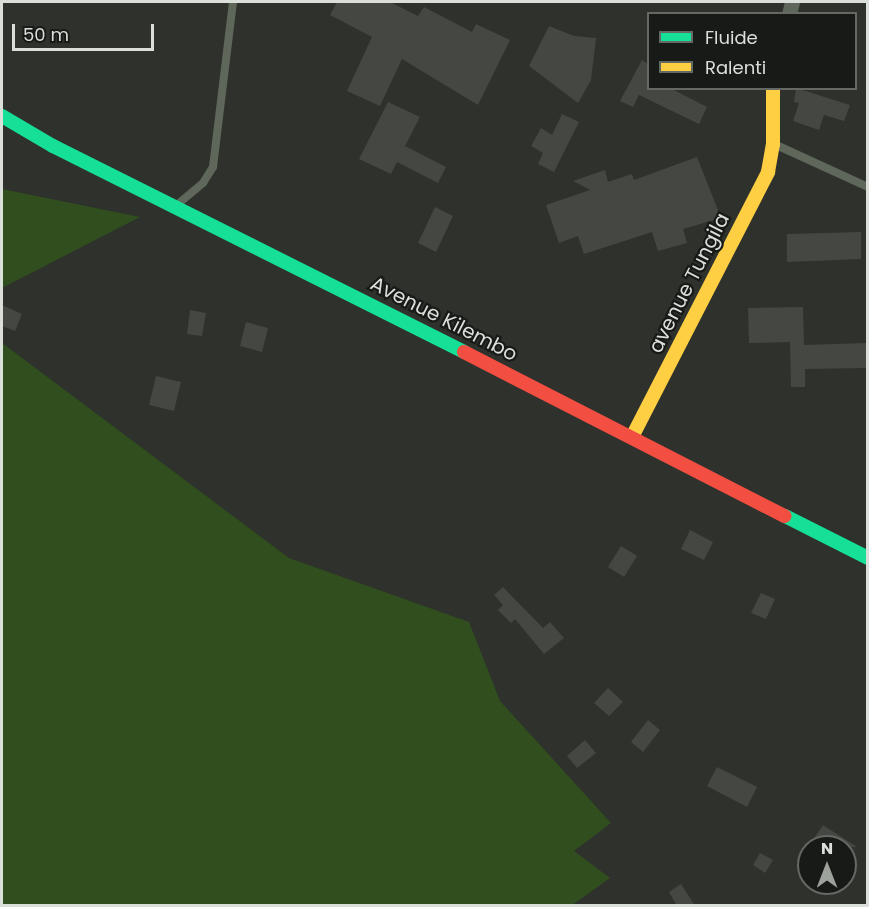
<!DOCTYPE html>
<style>
body{margin:0}
#map{position:relative;width:869px;height:907px;overflow:hidden;background:#2e312c;font-family:Poppins,sans-serif}
div>[style]{position:absolute}
[style*='--x']{left:calc(var(--x)*1px);top:calc(var(--y)*1px);width:calc(var(--w)*1px);rotate:calc(var(--a)*1deg)}
.green>*{inset:0;background:#314e1e}
.building>*{inset:0;background:#454743}
.lane>*{height:8px;margin:-4px;padding:0 4px;transform-origin:4px;border-radius:4px;background:#5e675a}
.street>*{height:15px;margin:-7.5px;padding:0 7.5px;transform-origin:7.5px;border-radius:7.5px;background:#5e675a}
.fast>*{height:14px;margin:-7px;padding:0 7px;transform-origin:7px;border-radius:7px;background:#16e098}
.slow>*{height:14px;margin:-7px;padding:0 7px;transform-origin:7px;border-radius:7px;background:#ffcf43}
.jam>*{height:14px;margin:-7px;padding:0 7px;transform-origin:7px;border-radius:7px;background:#f24e42}
span{translate:-50% -50%;white-space:nowrap;text-align:center;line-height:1.15;-webkit-text-stroke:4.5px #171a16;paint-order:stroke}
.street-label{font-size:20px;color:#dbdfd9}
.frame{position:absolute;inset:0;border:3px solid #dbdfd9;pointer-events:none}
.legend{position:absolute;left:647px;top:12px;width:210px;height:78px;box-sizing:border-box;background:#171a16;border:2px solid #656964;margin:0;padding:8px 10px;list-style:none;font-size:18px;color:#dbdfd9}
.legend li{display:flex;align-items:center;gap:12px;height:30px}
.legend b{width:30px;border:2px solid #656964}
.north{position:absolute;left:797px;top:835px;width:60px;height:60px;box-sizing:border-box;background:#171a16;border:2px solid #656964;border-radius:50%;rotate:0deg;font-size:16px;font-weight:700;line-height:24px;text-align:center;color:#dbdfd9}
.north::after{content:'';display:block;margin:auto;width:21px;height:27px;background:#9ea29c;clip-path:polygon(50% 0,100% 100%,50% 72%,0 100%)}
.scale{position:absolute;left:12px;top:24px;width:142px;height:27px;box-sizing:border-box;border:3px solid #dbdfd9;border-top:0;padding-left:8px;font-size:18px;line-height:21px;white-space:nowrap;color:#dbdfd9;-webkit-text-stroke:4px #171a16;paint-order:stroke}
</style>
<div id="map">
<div class="green">
<div style="clip-path:polygon(2px 189px,140px 217px,2px 288px)"></div>
<div style="clip-path:polygon(2px 343px,289px 558px,469px 622px,500px 701px,611px 823px,574px 851px,610px 878px,571px 906px,2px 905px)"></div>
</div>
<div class="building">
<div style="clip-path:polygon(337px 2px,390px 2px,418px 16px,424px 7px,472px 32px,476px 24px,510px 40px,478px 105px,402px 59px,380px 106px,347px 91px,372px 37px,330px 15px)"></div>
<div style="clip-path:polygon(549px 26px,574px 36px,596px 38px,591px 80px,578px 103px,529px 66px)"></div>
<div style="clip-path:polygon(642px 60px,648px 64px,648px 88px,670px 88px,707px 107px,699px 124px,639px 95px,633px 107px,620px 101px)"></div>
<div style="clip-path:polygon(796px 88px,850px 105px,844px 121px,824px 115px,819px 130px,793px 121px,799px 103px,794px 102px)"></div>
<div style="clip-path:polygon(388px 102px,420px 117px,405px 146px,446px 167px,438px 183px,397px 162px,391px 174px,359px 159px)"></div>
<div style="clip-path:polygon(562px 114px,579px 122px,554px 172px,538px 164px,543px 153px,531px 146px,541px 128px,552px 135px)"></div>
<div style="clip-path:polygon(697px 157px,721px 218px,683px 229px,687px 243px,658px 251px,652px 232px,584px 254px,578px 236px,559px 243px,546px 205px,590px 190px,573px 181px,605px 170px,608px 182px,632px 174px,634px 180px)"></div>
<div style="clip-path:polygon(435px 207px,453px 216px,436px 252px,418px 243px)"></div>
<div style="clip-path:polygon(861px 232px,861px 259px,787px 262px,787px 234px)"></div>
<div style="clip-path:polygon(2px 305px,22px 314px,15px 331px,2px 326px)"></div>
<div style="clip-path:polygon(803px 307px,804px 345px,867px 343px,867px 368px,805px 369px,805px 387px,791px 387px,790px 342px,749px 343px,748px 308px)"></div>
<div style="clip-path:polygon(190px 310px,206px 313px,202px 336px,187px 334px)"></div>
<div style="clip-path:polygon(246px 322px,268px 328px,262px 352px,240px 346px)"></div>
<div style="clip-path:polygon(156px 376px,181px 382px,174px 411px,149px 405px)"></div>
<div style="clip-path:polygon(690px 530px,713px 542px,704px 560px,681px 549px)"></div>
<div style="clip-path:polygon(621px 546px,637px 556px,624px 577px,608px 567px)"></div>
<div style="clip-path:polygon(503px 587px,543px 628px,550px 622px,564px 638px,544px 654px,515px 619px,511px 623px,498px 610px,503px 605px,494px 595px)"></div>
<div style="clip-path:polygon(761px 593px,775px 599px,766px 619px,751px 613px)"></div>
<div style="clip-path:polygon(608px 688px,623px 702px,609px 716px,594px 703px)"></div>
<div style="clip-path:polygon(648px 720px,660px 730px,643px 752px,631px 742px)"></div>
<div style="clip-path:polygon(585px 740px,596px 753px,577px 768px,567px 756px)"></div>
<div style="clip-path:polygon(717px 767px,757px 787px,747px 807px,707px 786px)"></div>
<div style="clip-path:polygon(823px 825px,857px 847px,808px 847px)"></div>
<div style="clip-path:polygon(760px 853px,773px 860px,765px 873px,753px 865px)"></div>
<div style="clip-path:polygon(681px 884px,695px 906px,677px 906px,669px 892px)"></div>
</div>
<div class="lane">
<div style="--x:774;--y:144;--w:103;--a:24.6"></div>
<div style="--x:178;--y:204;--w:33;--a:-40"></div>
<div style="--x:203;--y:183;--w:19;--a:-58"></div>
<div style="--x:213;--y:167;--w:166;--a:-83.1"></div>
</div>
<div class="street">
<div style="--x:789;--y:14;--w:12;--a:-76"></div>
</div>
<div class="fast">
<div style="--x:2;--y:116;--w:59;--a:30.5"></div>
<div style="--x:53;--y:146;--w:460;--a:26.6"></div>
<div style="--x:785;--y:516;--w:93;--a:26.8"></div>
</div>
<div class="slow">
<div style="--x:632;--y:437;--w:298;--a:-62.8"></div>
<div style="--x:768;--y:172;--w:28;--a:-80"></div>
<div style="--x:773;--y:144;--w:56;--a:-90"></div>
</div>
<div class="jam">
<div style="--x:464;--y:352;--w:360;--a:27.1"></div>
</div>
<div class="street-label">
<span style="left:689px;top:283px;rotate:-63deg">avenue Tungila</span>
<span style="left:444px;top:319px;rotate:27deg">Avenue Kilembo</span>
</div>
<div class="frame"></div>
<ul class="legend">
<li><b style="height:8px;background:#16e098"></b>Fluide</li>
<li><b style="height:8px;background:#ffcf43"></b>Ralenti</li>
</ul>
<div class="north">N</div>
<div class="scale">50 m</div>
</div>
